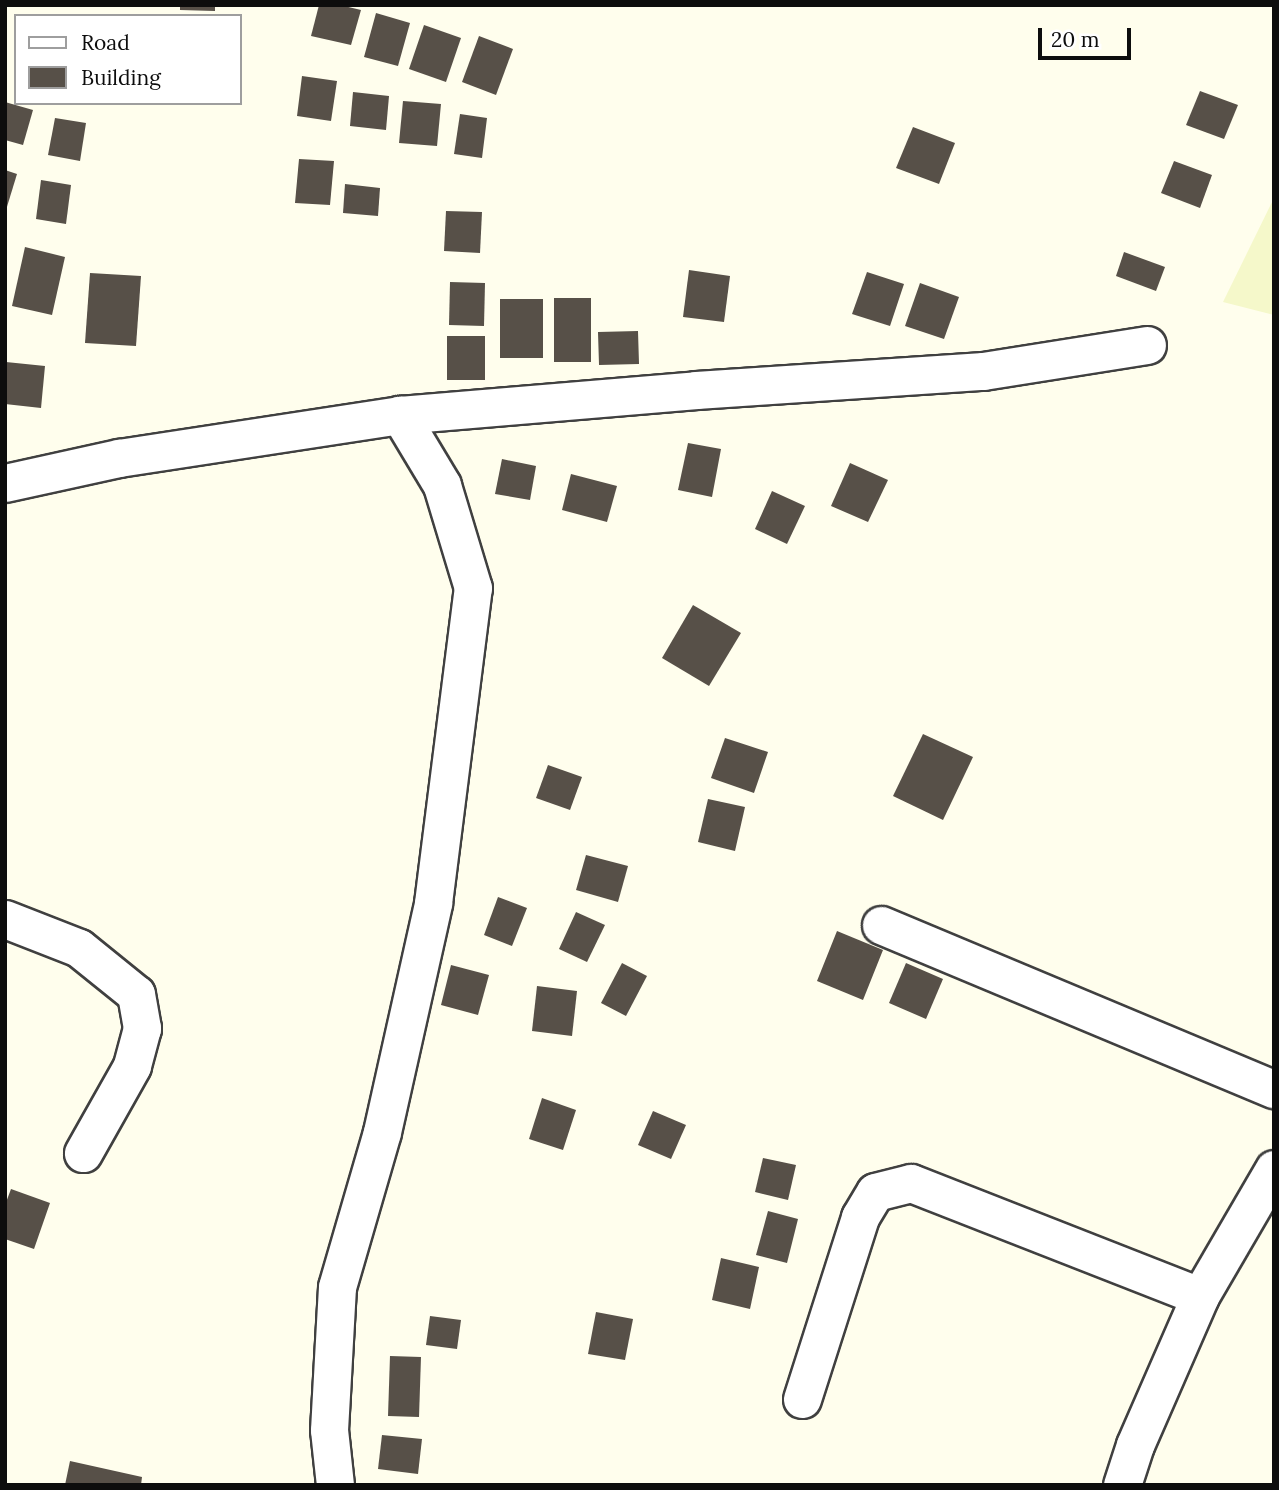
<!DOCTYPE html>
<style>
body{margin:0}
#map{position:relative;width:1279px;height:1490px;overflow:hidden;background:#fffeed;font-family:Lora,serif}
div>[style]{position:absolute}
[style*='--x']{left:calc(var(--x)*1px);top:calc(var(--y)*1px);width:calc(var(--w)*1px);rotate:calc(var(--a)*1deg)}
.farmland>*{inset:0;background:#f5f8ca}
.building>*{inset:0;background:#575048}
.roads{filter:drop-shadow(2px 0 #404040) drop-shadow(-2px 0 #404040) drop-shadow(0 2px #404040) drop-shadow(0 -2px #404040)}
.minor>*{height:37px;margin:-18.5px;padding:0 18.5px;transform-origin:18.5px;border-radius:18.5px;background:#fff}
span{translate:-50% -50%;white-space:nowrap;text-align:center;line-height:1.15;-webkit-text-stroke:7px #fff;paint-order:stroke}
.frame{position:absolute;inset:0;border:7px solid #0d0d0d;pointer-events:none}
.legend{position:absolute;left:14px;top:14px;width:228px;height:91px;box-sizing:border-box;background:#fff;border:2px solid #9e9e9e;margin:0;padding:9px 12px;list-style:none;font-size:21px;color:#0d0d0d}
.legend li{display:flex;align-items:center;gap:14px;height:35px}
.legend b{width:35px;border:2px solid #9e9e9e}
.scale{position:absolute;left:1038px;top:28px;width:93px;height:32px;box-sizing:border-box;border:4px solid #0d0d0d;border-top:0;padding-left:9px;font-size:21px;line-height:24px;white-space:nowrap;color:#0d0d0d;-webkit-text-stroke:5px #fff;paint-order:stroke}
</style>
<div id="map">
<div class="farmland">
<div style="clip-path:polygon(1274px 198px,1274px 315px,1223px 302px)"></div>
</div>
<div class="building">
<div style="clip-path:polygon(180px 5px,215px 5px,215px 11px,180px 10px)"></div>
<div style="clip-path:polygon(319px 5px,340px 5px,361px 10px,351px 45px,311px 36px)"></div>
<div style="clip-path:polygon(376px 13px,410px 23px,398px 66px,364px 57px)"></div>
<div style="clip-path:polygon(424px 25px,461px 38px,446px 82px,409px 69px)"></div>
<div style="clip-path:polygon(479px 36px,513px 49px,496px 95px,462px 82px)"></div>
<div style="clip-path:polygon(302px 76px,337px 81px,331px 121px,297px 116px)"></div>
<div style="clip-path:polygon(1200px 91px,1238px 105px,1224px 139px,1186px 125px)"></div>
<div style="clip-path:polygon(353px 92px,389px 96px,386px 130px,350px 126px)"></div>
<div style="clip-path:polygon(403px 101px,441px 104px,437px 146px,399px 143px)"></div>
<div style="clip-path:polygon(5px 102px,33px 110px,23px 145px,5px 140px)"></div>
<div style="clip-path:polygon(460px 114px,487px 118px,482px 158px,454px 154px)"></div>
<div style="clip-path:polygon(55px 118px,86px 123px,80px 161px,48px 155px)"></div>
<div style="clip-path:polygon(913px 127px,955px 143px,939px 184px,896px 168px)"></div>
<div style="clip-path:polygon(299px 159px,334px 161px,330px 205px,295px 203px)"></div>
<div style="clip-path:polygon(1174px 161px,1212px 175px,1200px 208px,1161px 193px)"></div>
<div style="clip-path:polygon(5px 170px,17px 174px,6px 210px,5px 210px)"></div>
<div style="clip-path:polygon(41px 180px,71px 185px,66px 224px,36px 219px)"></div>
<div style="clip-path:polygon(345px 184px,380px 188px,378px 216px,343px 213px)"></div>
<div style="clip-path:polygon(446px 211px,482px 212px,480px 253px,444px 251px)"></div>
<div style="clip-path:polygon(25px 247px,65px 257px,52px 315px,12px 306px)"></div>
<div style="clip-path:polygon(1124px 252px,1165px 267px,1156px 291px,1116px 276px)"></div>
<div style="clip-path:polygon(689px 270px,730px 276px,724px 322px,683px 317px)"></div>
<div style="clip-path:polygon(867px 272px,904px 284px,890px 326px,852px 314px)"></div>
<div style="clip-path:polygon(90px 273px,141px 276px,136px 346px,85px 343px)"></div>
<div style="clip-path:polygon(450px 282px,485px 283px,484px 326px,449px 325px)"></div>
<div style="clip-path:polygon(920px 283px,959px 297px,944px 339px,905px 326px)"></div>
<div style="clip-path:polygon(554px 298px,591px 298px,591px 362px,554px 362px)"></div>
<div style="clip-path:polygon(500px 299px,543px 299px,543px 358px,500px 358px)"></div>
<div style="clip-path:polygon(638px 331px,639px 364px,599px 365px,598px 332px)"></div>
<div style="clip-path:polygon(447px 336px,485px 336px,485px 380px,447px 380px)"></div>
<div style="clip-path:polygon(6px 362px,45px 366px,41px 408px,5px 404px)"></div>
<div style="clip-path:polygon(688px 443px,721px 449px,712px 497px,678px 490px)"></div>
<div style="clip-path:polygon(502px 459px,536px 466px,530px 500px,495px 494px)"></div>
<div style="clip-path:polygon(850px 463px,888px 480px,868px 522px,831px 506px)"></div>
<div style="clip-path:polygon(571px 474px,617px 486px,607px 522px,562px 510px)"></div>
<div style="clip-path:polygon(772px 491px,805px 506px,787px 544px,755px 529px)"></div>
<div style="clip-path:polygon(693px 605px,741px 633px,709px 686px,662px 658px)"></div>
<div style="clip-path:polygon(923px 734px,973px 757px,943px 820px,893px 796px)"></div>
<div style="clip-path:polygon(725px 738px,768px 752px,754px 793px,711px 778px)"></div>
<div style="clip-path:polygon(548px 765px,582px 777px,570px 810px,536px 798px)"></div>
<div style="clip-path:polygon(708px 799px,745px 807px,735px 851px,698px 842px)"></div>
<div style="clip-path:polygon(586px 855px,628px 866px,618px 902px,576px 890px)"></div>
<div style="clip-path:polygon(498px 897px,527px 908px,512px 946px,484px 935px)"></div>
<div style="clip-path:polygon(576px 912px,605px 925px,587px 962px,559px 949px)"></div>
<div style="clip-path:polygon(837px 931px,883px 950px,863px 1000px,817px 981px)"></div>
<div style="clip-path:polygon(622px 963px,647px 976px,626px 1016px,601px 1003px)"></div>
<div style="clip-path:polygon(906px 963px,943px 979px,926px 1019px,889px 1003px)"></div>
<div style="clip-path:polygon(451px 965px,489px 975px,478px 1015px,441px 1005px)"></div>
<div style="clip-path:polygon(537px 986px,577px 991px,572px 1036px,532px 1031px)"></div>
<div style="clip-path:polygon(542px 1098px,576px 1110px,563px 1150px,529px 1139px)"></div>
<div style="clip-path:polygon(653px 1111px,686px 1125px,671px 1159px,638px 1145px)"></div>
<div style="clip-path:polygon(763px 1158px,796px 1165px,788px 1200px,755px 1192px)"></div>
<div style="clip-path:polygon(11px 1189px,50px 1203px,34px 1249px,5px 1239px,5px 1205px)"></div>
<div style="clip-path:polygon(768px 1211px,798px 1219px,787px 1263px,756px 1255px)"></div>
<div style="clip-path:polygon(721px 1258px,759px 1267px,750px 1309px,712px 1300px)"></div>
<div style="clip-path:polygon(596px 1312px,633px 1319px,625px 1360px,588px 1354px)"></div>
<div style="clip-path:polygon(430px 1316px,461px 1320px,457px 1349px,426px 1345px)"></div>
<div style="clip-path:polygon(390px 1356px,421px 1357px,419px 1417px,388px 1416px)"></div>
<div style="clip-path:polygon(382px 1435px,422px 1439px,418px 1474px,378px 1469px)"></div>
<div style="clip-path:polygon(70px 1461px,142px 1477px,141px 1485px,65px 1485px)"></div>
</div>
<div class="roads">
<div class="minor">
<div style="--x:5;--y:483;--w:117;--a:-12.4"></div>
<div style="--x:119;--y:458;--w:284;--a:-8.7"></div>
<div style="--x:400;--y:415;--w:297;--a:-4.8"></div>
<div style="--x:696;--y:390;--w:288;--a:-3.8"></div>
<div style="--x:983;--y:371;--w:166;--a:-9"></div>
<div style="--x:5;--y:919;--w:79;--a:21.4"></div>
<div style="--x:79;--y:948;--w:73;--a:38.9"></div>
<div style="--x:136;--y:994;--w:35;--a:80"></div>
<div style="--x:142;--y:1028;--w:39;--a:105"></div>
<div style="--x:132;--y:1066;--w:100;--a:119.4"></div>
<div style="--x:881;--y:925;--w:426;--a:22.7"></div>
<div style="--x:802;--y:1399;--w:191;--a:-72.3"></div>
<div style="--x:860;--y:1217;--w:29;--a:-59"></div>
<div style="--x:875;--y:1192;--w:37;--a:-14"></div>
<div style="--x:911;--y:1183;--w:310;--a:21.4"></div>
<div style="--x:335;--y:1485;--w:55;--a:-96.2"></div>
<div style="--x:329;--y:1430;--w:143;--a:-86.8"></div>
<div style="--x:337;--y:1287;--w:161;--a:-73.8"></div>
<div style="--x:382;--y:1132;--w:235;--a:-77.4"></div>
<div style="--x:433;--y:903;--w:318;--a:-82.8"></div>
<div style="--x:473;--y:588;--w:108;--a:-106.8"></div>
<div style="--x:442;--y:485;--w:82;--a:-121"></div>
<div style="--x:1122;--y:1485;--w:42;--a:-72"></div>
<div style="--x:1135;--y:1445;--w:163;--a:-66.4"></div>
<div style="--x:1200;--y:1296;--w:147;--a:-59.8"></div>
</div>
</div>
<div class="frame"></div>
<ul class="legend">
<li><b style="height:9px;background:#fff"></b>Road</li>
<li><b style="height:19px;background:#575048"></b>Building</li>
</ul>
<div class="scale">20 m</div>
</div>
